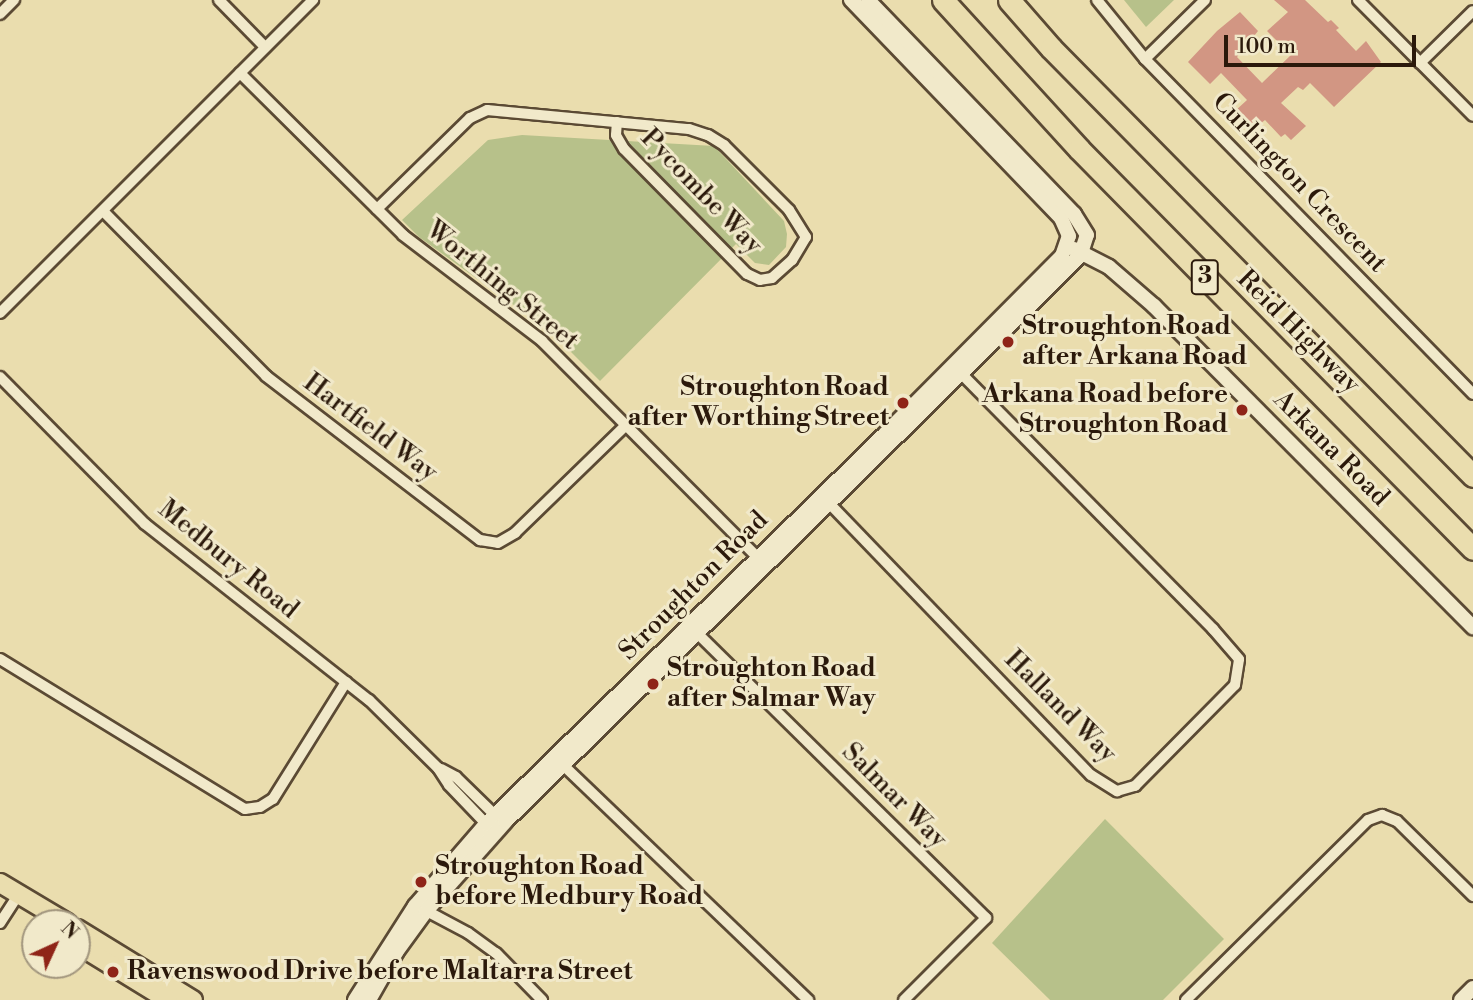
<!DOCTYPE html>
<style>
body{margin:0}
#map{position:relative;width:1473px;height:1000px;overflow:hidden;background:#eaddae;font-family:"Libre Bodoni",serif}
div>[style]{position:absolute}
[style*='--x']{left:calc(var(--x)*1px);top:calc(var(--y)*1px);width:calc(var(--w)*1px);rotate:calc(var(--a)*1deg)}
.green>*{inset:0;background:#b7c18a}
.building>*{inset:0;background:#d29683}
.roads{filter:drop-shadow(2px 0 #5b4a34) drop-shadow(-2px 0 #5b4a34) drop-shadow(0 2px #5b4a34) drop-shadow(0 -2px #5b4a34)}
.minor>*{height:10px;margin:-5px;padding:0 5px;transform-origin:5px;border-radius:5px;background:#f1e9ca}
.tertiary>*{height:14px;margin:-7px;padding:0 7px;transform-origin:7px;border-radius:7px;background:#f1e9ca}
.primary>*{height:18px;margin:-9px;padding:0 9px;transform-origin:9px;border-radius:9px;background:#eaddae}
.motorway>*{height:21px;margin:-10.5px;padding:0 10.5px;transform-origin:10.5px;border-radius:10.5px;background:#eaddae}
.dots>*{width:19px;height:19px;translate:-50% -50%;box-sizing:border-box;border:4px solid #f1e9ca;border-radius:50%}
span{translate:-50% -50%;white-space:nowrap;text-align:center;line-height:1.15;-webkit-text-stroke:6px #f1e9ca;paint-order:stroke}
.shield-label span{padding:2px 5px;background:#f1e9ca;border:2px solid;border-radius:5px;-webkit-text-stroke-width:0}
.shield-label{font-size:24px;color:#2b190b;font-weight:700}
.street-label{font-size:26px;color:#2b190b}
.poi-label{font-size:26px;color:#2b190b;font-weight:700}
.left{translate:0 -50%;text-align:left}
.right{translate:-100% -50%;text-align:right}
.north{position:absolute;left:21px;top:909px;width:70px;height:70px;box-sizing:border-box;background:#f1e9ca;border:2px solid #a2967e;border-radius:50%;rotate:45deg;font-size:19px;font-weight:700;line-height:28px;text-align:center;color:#2b190b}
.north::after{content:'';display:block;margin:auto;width:24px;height:32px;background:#8f2418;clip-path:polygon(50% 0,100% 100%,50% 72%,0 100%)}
.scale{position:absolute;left:1224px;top:35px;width:192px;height:32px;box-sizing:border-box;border:4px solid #2b190b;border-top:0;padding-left:9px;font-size:21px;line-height:24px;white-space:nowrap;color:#2b190b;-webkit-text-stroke:5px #f1e9ca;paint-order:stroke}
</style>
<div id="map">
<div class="green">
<div style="clip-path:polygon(1124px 0,1174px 0,1146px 27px)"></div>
<div style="clip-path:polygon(522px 135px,714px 146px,784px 221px,787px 234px,786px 247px,769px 265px,755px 263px,736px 244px,600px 381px,551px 332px,419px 237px,402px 220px,488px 140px)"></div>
<div style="clip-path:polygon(1105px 819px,1224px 939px,1163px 1000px,1050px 1000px,992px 943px)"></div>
</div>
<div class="building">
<div style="clip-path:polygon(1274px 0,1305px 0,1328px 22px,1331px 20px,1339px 28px,1336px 30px,1356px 51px,1366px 41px,1381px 62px,1334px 107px,1310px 83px,1303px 90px,1298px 87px,1281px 103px,1306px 126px,1291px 140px,1285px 134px,1281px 137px,1265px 120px,1251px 131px,1235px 111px,1247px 100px,1221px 73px,1210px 84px,1188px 62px,1217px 31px,1240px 12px,1258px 31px,1237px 57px,1262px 83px,1291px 55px,1267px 31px,1288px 12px)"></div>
</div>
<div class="roads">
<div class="minor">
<div style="--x:219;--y:0;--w:66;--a:45.6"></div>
<div style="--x:1097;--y:0;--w:76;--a:50.9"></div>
<div style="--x:1145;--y:59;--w:469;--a:45.6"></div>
<div style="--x:1358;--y:0;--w:163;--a:45.2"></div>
<div style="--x:0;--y:14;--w:20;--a:-45"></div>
<div style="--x:1145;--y:59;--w:84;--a:-44.5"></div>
<div style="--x:1420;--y:63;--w:74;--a:-44.5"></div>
<div style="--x:240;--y:73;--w:230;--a:44.8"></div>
<div style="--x:403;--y:235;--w:175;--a:37.3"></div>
<div style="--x:542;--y:341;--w:313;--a:45.1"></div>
<div style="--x:377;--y:209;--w:130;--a:-44.4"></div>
<div style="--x:470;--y:118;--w:19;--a:-25"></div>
<div style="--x:487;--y:110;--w:203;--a:5.4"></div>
<div style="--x:689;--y:129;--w:20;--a:18"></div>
<div style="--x:708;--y:135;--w:19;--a:32"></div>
<div style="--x:724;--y:145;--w:92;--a:45"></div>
<div style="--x:789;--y:210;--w:32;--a:58"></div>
<div style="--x:806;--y:237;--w:27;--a:121"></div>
<div style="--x:792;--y:260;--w:27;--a:138"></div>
<div style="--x:772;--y:278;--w:12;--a:171"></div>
<div style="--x:760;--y:280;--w:14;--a:-155"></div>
<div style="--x:747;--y:274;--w:175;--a:-134.5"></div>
<div style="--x:624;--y:149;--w:16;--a:-120"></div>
<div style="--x:616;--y:135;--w:13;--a:-86"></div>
<div style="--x:103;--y:211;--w:232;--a:45.3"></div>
<div style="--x:266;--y:376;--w:270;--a:37.5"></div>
<div style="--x:480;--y:540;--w:18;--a:9"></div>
<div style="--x:498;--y:543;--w:20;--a:-30"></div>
<div style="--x:515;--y:533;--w:153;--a:-44.2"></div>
<div style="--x:0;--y:313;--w:443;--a:-45"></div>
<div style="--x:0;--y:377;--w:206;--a:45.4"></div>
<div style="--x:145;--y:524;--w:285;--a:38.2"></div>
<div style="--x:369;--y:700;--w:97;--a:44.6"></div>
<div style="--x:438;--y:768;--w:20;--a:57"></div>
<div style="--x:449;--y:785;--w:61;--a:46.3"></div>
<div style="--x:826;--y:500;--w:382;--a:46.1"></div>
<div style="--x:1091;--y:775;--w:31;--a:32"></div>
<div style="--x:1117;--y:791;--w:19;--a:-16"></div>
<div style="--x:1135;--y:786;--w:142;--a:-45.3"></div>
<div style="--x:1235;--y:685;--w:26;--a:-81"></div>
<div style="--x:1239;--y:659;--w:40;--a:-131"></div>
<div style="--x:1213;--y:629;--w:366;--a:-134.6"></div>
<div style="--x:694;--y:630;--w:410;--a:44.6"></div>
<div style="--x:986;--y:918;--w:116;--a:135"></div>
<div style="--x:0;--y:659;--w:287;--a:31.5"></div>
<div style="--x:245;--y:809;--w:15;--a:-8"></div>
<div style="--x:260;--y:807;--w:15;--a:-32"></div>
<div style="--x:273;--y:799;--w:138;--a:-58"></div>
<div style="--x:560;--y:762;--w:344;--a:43.8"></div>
<div style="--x:441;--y:769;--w:17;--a:28"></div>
<div style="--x:456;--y:777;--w:62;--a:44.3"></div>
<div style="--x:421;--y:908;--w:53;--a:28"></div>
<div style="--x:468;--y:933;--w:34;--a:36"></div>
<div style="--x:496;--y:953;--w:66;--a:45.6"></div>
<div style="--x:0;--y:923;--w:35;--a:-57"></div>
<div style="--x:1186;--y:1000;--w:256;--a:-44.7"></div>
<div style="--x:1368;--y:820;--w:15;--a:-20"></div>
<div style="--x:1382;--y:815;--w:16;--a:22"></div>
<div style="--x:1397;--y:821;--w:107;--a:44.6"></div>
</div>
<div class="tertiary">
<div style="--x:1074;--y:249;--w:39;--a:27"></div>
<div style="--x:1109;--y:267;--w:60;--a:40.9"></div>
<div style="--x:1154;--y:306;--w:453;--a:45.2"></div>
<div style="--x:355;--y:1000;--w:112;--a:-57.4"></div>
<div style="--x:415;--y:906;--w:108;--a:-49.1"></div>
<div style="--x:486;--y:824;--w:558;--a:-44.35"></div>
<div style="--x:885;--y:434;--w:251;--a:-45.2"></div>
<div style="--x:1062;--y:256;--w:21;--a:-71"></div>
<div style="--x:1069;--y:236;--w:20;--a:-114"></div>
<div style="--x:1061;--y:218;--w:303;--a:-133.9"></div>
<div style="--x:369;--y:1000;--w:56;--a:-60.3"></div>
<div style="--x:397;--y:951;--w:49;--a:-54.1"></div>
<div style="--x:426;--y:911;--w:119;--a:-48.4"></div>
<div style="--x:505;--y:822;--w:807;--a:-44.55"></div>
<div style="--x:1080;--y:256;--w:22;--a:-72"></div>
<div style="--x:1087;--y:235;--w:25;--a:-122"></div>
<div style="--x:1074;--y:214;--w:297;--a:-133.9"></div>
<div style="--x:1461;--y:1000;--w:17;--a:-45"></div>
</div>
<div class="primary">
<div style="--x:0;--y:883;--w:78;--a:30.8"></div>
<div style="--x:77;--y:929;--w:136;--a:31.5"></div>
<div style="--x:77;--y:944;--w:107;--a:31.6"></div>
</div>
<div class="motorway">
<div style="--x:943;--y:0;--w:202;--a:47.6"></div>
<div style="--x:1079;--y:149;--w:561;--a:45.43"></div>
<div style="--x:1009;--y:0;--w:64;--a:48.8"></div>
<div style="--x:1051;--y:48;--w:601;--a:45.4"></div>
</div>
</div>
<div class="dots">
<div style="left:1008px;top:342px;background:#8f2418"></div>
<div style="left:903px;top:403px;background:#8f2418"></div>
<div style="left:1242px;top:410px;background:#8f2418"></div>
<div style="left:653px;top:684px;background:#8f2418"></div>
<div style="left:421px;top:882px;background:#8f2418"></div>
<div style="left:113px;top:972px;background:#8f2418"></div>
</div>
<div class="shield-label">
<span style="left:1205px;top:277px">3</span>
</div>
<div class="street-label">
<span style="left:1299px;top:183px;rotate:46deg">Curlington Crescent</span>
<span style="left:701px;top:192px;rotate:46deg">Pycombe Way</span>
<span style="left:502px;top:286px;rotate:39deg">Worthing Street</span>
<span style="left:1298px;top:332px;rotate:45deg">Reid Highway</span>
<span style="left:370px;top:428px;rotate:37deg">Hartfield Way</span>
<span style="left:1331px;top:449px;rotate:45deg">Arkana Road</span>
<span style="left:228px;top:560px;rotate:39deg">Medbury Road</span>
<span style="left:694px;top:586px;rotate:-45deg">Stroughton Road</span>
<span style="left:1060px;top:707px;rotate:45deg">Halland Way</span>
<span style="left:894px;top:796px;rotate:45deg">Salmar Way</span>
</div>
<div class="poi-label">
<span class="left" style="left:1022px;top:342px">Stroughton Road<br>after Arkana Road</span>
<span class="right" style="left:889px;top:403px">Stroughton Road<br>after Worthing Street</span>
<span class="right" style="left:1228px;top:410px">Arkana Road before<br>Stroughton Road</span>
<span class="left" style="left:667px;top:684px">Stroughton Road<br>after Salmar Way</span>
<span class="left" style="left:435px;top:882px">Stroughton Road<br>before Medbury Road</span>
<span class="left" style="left:127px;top:972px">Ravenswood Drive before Maltarra Street</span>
</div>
<div class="north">N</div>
<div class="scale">100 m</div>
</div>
